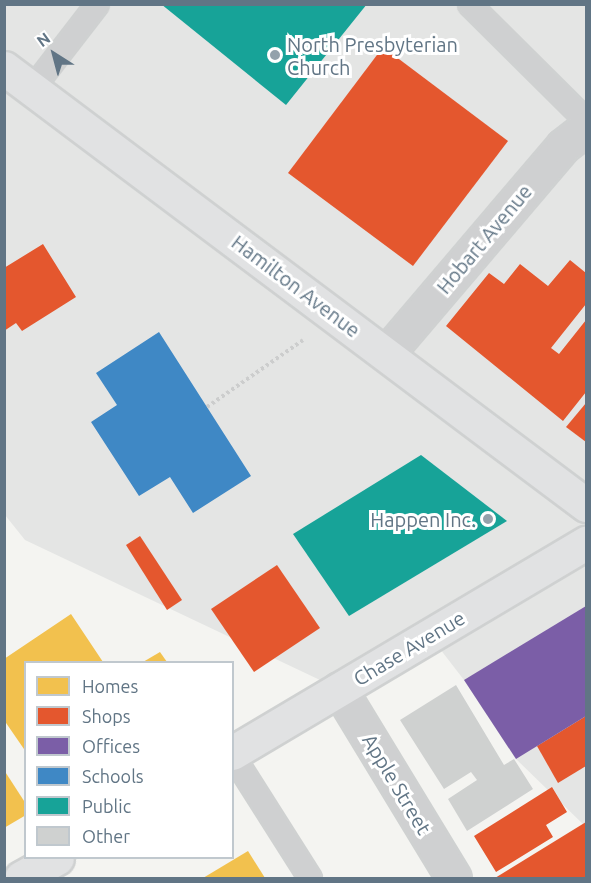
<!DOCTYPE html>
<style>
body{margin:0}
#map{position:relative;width:591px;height:883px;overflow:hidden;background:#f4f4f1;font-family:Ubuntu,sans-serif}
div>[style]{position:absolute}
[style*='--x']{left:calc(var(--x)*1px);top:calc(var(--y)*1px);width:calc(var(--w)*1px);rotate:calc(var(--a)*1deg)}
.built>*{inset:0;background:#e4e5e4}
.homes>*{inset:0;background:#f2c14e}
.shops>*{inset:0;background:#e4572e}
.offices>*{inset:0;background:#7b5ea7}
.schools>*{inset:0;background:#3f88c5}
.public>*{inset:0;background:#17a398}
.building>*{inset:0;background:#cfd1d0}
.path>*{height:4px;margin-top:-2px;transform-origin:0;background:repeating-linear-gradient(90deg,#cccdcd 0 3px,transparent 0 6px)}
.roads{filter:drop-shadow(2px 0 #cfd1d1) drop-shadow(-2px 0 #cfd1d1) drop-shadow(0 2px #cfd1d1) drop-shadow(0 -2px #cfd1d1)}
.lane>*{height:21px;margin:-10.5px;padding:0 10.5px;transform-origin:10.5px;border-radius:10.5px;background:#cfd0d1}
.street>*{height:33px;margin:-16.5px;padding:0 16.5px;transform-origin:16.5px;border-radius:16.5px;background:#cfd0d1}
.secondary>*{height:33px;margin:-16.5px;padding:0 16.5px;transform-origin:16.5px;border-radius:16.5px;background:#e1e2e3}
.primary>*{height:33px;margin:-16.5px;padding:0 16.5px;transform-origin:16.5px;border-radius:16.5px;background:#e1e2e3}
.dots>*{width:16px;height:16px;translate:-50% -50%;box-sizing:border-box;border:3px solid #fff;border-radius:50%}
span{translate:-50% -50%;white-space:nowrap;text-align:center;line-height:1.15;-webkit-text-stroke:6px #fff;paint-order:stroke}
.poi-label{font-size:20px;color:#617585}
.left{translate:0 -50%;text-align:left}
.right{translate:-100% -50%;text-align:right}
.street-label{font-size:20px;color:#617585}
.frame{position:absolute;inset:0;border:6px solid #617585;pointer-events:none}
.legend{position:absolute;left:24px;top:661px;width:210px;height:198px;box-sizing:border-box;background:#fff;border:2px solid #c0c8ce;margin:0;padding:8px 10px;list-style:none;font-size:18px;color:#617585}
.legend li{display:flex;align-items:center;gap:12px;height:30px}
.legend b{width:30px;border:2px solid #c0c8ce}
.north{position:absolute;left:24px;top:24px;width:60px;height:60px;-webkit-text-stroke:4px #fff;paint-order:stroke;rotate:324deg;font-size:16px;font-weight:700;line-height:24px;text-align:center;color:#617585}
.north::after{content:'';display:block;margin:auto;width:21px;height:27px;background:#617585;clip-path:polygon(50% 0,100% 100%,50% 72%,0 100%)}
</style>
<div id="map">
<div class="built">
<div style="clip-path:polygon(4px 5px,586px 5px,586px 827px,516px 759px,464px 680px,430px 636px,339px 689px,25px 540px,5px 515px)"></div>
</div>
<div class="homes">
<div style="clip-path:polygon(71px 614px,103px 662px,26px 662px,26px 752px,4px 720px,4px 659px)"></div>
<div style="clip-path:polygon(160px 652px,167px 662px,143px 662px)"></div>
<div style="clip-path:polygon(4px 770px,26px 804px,26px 815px,4px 828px)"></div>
<div style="clip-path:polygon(248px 851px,265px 878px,203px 878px)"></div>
</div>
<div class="shops">
<div style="clip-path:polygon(383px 47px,508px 141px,413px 266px,288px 173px)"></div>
<div style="clip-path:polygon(43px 244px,76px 297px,22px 331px,16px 323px,4px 331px,4px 268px)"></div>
<div style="clip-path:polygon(570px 260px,586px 273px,586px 304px,551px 348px,559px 354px,586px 320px,586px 392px,563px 421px,446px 326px,489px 273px,504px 284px,520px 264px,548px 286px)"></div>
<div style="clip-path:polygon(586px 403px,586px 442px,566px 427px)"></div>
<div style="clip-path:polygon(140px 536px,182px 600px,167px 610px,126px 545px)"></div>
<div style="clip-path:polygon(277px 565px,320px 628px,254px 672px,211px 609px)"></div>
<div style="clip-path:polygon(586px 716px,586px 766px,558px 783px,537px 746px)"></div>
<div style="clip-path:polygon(552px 787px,567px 812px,546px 825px,553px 837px,496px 872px,474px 836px)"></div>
<div style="clip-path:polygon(586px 822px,586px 878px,495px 878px)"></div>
</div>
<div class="offices">
<div style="clip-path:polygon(586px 606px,586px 716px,516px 759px,464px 680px)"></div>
</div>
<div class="schools">
<div style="clip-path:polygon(159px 332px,251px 476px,193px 513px,170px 477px,139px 496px,91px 422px,117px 405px,96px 373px)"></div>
</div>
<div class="public">
<div style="clip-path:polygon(161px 4px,367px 4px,286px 105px)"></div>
<div style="clip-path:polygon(421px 455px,507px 521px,349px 616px,293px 534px)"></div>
</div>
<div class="building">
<div style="clip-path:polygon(456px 685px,504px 765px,514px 759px,533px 789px,467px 831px,448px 799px,477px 780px,471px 772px,444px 789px,400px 720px)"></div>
</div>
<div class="path">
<div style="--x:207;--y:407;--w:117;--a:-34.9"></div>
</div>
<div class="roads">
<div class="lane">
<div style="--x:469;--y:4;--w:165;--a:44.8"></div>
<div style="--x:32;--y:88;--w:106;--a:-52.3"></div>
<div style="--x:232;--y:755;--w:146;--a:57.6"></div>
</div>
<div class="street">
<div style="--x:386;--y:354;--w:273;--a:-49.6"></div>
<div style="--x:563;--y:146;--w:29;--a:-38"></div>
<div style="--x:339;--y:689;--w:221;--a:58.7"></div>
</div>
<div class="secondary">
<div style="--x:232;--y:753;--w:412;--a:-30.7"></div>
<div style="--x:21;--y:878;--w:41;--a:-29.1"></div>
</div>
<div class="primary">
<div style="--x:4;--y:68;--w:728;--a:36.9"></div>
</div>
</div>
<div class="dots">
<div style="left:275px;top:55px;background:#94a1ab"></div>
<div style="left:488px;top:519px;background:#94a1ab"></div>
</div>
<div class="poi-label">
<span class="left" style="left:287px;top:56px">North Presbyterian<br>Church</span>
<span class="right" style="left:476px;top:519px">Happen Inc.</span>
</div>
<div class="street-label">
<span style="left:484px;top:239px;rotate:-50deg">Hobart Avenue</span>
<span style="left:296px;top:286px;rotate:37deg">Hamilton Avenue</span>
<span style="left:409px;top:648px;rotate:-31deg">Chase Avenue</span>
<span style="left:397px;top:784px;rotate:59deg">Apple Street</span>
</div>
<div class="frame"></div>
<ul class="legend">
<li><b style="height:16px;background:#f2c14e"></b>Homes</li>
<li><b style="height:16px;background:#e4572e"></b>Shops</li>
<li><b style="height:16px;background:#7b5ea7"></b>Offices</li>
<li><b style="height:16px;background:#3f88c5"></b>Schools</li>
<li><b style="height:16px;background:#17a398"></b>Public</li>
<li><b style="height:16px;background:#cfd1d0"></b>Other</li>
</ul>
<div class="north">N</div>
</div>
